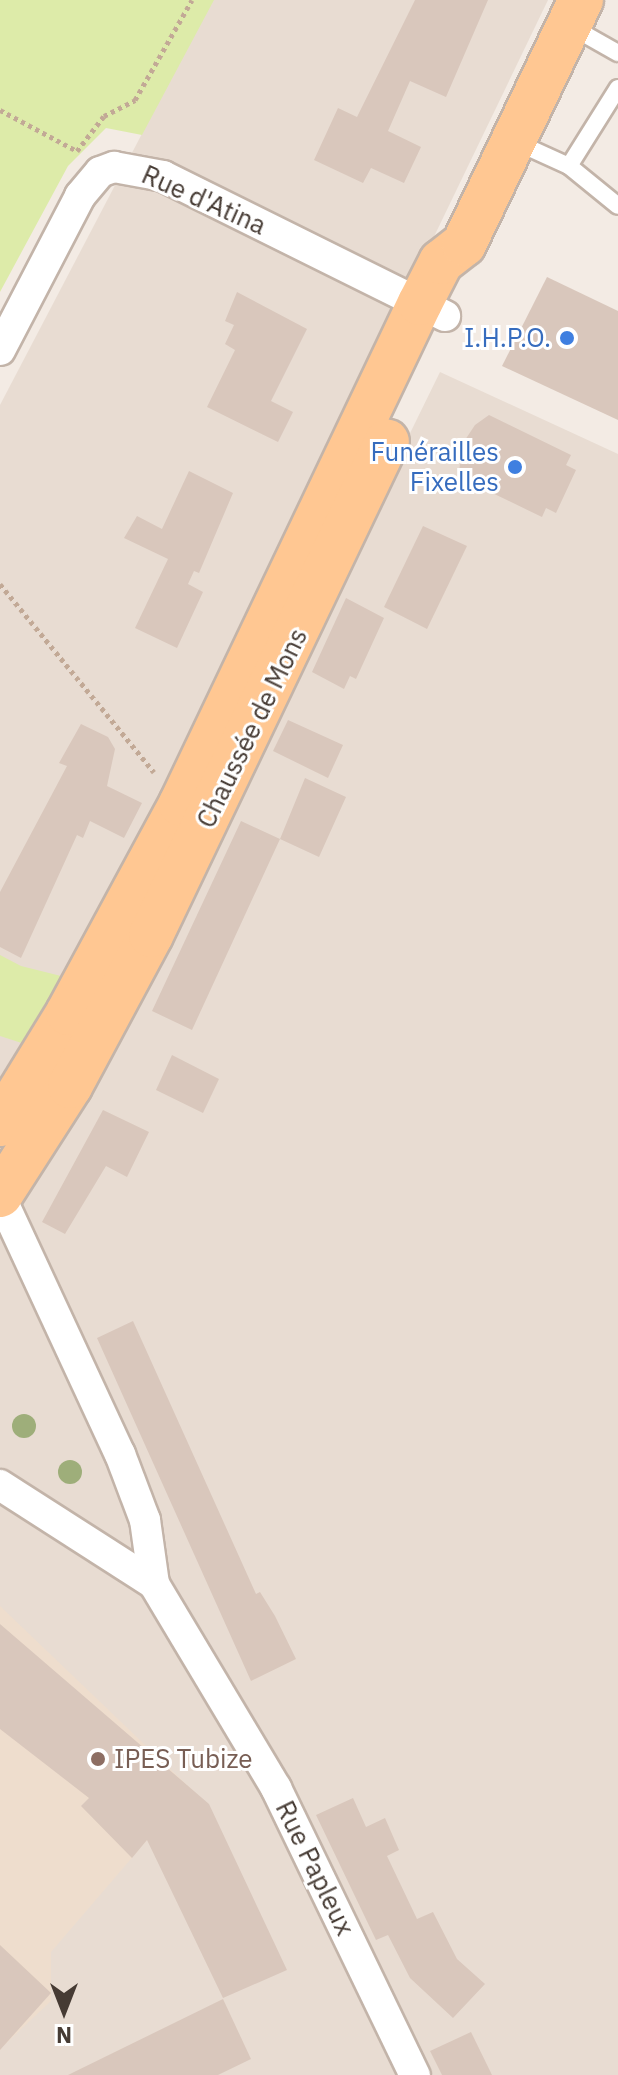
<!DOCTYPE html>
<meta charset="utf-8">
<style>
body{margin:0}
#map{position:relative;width:618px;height:2075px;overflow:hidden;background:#f3ebe4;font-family:"IBM Plex Sans",sans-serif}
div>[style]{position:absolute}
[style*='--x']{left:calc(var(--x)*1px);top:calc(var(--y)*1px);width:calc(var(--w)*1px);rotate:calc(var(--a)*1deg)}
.residential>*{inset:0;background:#e8dcd2}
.education>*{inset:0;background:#eeddcd}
.green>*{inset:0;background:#ddeba9}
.building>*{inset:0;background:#d9c7bc}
.path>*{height:5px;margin-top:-2.5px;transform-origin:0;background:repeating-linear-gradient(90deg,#c2a996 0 4px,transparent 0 8px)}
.roads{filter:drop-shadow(2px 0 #c3b4a9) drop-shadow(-2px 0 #c3b4a9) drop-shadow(0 2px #c3b4a9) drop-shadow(0 -2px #c3b4a9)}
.service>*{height:16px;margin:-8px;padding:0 8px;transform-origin:8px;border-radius:8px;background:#fff}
.minor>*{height:30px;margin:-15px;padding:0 15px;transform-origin:15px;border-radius:15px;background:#fff}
.primary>*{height:44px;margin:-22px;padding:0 22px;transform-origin:22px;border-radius:22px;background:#ffc792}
.trees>*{width:24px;height:24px;margin:-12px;border-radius:50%;background:#9eae7a}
.dots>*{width:22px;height:22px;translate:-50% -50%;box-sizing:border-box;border:4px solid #fff;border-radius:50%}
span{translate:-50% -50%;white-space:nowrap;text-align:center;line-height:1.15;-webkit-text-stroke:6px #fff;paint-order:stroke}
.street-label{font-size:26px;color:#463b34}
.shop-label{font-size:26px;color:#366cbe}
.right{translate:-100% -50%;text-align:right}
.education-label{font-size:26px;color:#785e54}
.left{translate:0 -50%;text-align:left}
.north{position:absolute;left:24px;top:1971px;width:80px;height:80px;-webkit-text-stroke:6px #fff;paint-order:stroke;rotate:180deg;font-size:22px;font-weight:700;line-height:32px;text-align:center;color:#463b34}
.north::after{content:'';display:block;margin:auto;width:28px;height:36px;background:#463b34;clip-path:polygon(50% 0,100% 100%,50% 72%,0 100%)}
</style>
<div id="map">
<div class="residential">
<div style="clip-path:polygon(212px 0,548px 0,178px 768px,0 1100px,0 405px)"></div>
<div style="clip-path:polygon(440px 372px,618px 454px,618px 2075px,0 2075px,0 1226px,106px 1054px)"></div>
</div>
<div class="education">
<div style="clip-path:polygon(0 1606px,191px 1789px,51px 1952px,51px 2001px,0 2049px)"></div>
</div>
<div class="green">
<div style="clip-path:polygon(0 0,214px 0,142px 135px,106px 128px,68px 166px,0 292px)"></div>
<div style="clip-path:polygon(0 955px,21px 966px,61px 976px,31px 1046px,0 1036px)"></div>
</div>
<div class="building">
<div style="clip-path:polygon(415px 0,488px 0,446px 97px,410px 81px,388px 131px,421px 147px,404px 183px,371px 168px,363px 183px,314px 160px,338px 108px,357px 117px)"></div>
<div style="clip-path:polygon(547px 277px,618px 311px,618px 420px,502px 366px)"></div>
<div style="clip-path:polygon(237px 292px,307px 329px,271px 401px,293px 412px,278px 442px,207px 407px,235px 350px,225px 344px,234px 325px,225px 321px)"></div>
<div style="clip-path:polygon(489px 415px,571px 455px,566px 465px,576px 470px,556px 513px,546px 508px,542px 517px,459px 477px,461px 446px,475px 425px)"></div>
<div style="clip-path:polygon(189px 471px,233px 493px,199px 573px,194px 571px,188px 584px,203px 592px,177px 648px,135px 628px,168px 559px,124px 538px,137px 516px,162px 529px)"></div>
<div style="clip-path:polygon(423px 526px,467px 546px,427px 629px,384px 607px)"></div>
<div style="clip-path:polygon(346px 598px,384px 618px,356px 679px,350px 676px,344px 689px,312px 672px)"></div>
<div style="clip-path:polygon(288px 720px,343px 745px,328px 778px,273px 751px)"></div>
<div style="clip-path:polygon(81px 724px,108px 737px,115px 749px,107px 786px,142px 803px,124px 838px,90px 821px,83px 838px,77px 835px,21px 958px,0 947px,0 892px,67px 766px,59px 763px)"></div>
<div style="clip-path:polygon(305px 778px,346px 797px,319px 857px,280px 839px,192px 1030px,152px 1011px,241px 821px,280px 839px)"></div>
<div style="clip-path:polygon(172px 1055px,219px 1079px,203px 1113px,156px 1090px)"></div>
<div style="clip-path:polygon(103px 1110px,149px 1132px,127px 1177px,106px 1166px,65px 1234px,42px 1222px)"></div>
<div style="clip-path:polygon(133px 1321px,256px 1594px,260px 1592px,275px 1616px,296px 1659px,251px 1681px,97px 1338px)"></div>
<div style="clip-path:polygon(0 1624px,209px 1804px,287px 1970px,223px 1998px,147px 1840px,132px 1858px,81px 1806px,89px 1798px,0 1729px)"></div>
<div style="clip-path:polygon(353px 1798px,366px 1827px,385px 1818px,399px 1850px,387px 1856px,417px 1919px,433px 1912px,457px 1959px,485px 1984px,453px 2018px,410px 1978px,388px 1935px,376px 1940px,316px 1815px)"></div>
<div style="clip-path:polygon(0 1945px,51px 1993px,0 2050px)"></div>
<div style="clip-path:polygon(223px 1999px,251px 2059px,218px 2075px,68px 2075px)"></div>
<div style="clip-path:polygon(471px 2032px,492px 2075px,442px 2075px,430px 2051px)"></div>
</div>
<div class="path">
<div style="--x:0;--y:110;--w:87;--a:28"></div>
<div style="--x:77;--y:151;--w:44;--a:-52.4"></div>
<div style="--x:104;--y:116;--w:35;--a:-27"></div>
<div style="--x:135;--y:100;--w:115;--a:-60.3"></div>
<div style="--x:0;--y:584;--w:243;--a:50.7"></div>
</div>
<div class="roads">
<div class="service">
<div style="--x:570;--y:26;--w:55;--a:29.4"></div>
<div style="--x:516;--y:142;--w:58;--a:24.4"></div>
<div style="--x:569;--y:166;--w:92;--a:-57.9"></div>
<div style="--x:569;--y:166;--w:63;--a:39.2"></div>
</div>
<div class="minor">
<div style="--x:0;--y:350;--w:174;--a:-62.5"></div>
<div style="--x:80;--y:196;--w:31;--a:-50"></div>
<div style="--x:100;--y:172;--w:15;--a:-20"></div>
<div style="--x:114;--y:167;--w:50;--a:10.4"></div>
<div style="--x:163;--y:176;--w:315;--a:26.4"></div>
<div style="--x:0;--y:1196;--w:285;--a:65.1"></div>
<div style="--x:120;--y:1454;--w:71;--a:69.3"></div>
<div style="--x:145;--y:1520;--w:65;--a:82"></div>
<div style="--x:154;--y:1584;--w:238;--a:59.1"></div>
<div style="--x:276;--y:1788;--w:319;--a:64.2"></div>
<div style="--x:0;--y:1485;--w:183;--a:32.7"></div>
</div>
<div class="primary">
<div style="--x:0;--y:1124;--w:130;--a:-58.5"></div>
<div style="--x:68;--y:1013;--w:238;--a:-61.6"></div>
<div style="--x:181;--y:804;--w:555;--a:-64.5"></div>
<div style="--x:420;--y:303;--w:46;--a:-62.9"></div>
<div style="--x:441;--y:262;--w:29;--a:-38"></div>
<div style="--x:464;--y:244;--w:271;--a:-64.4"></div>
<div style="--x:0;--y:1195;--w:130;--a:-57.3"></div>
<div style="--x:70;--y:1086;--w:171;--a:-61.8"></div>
<div style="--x:151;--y:935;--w:547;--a:-64.46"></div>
</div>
</div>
<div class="trees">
<div style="left:24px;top:1426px"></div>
<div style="left:70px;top:1472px"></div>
</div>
<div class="dots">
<div style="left:567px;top:338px;background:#3f7fe0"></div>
<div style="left:515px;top:467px;background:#3f7fe0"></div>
<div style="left:98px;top:1759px;background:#8d6e63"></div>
</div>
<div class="street-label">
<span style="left:204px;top:200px;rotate:24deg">Rue d'Atina</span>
<span style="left:252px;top:728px;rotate:-64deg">Chaussée de Mons</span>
<span style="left:315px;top:1868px;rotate:64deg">Rue Papleux</span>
</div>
<div class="shop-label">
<span class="right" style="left:551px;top:338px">I.H.P.O.</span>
<span class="right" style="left:499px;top:467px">Funérailles<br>Fixelles</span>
</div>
<div class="education-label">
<span class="left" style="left:114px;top:1759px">IPES Tubize</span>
</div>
<div class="north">N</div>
</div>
